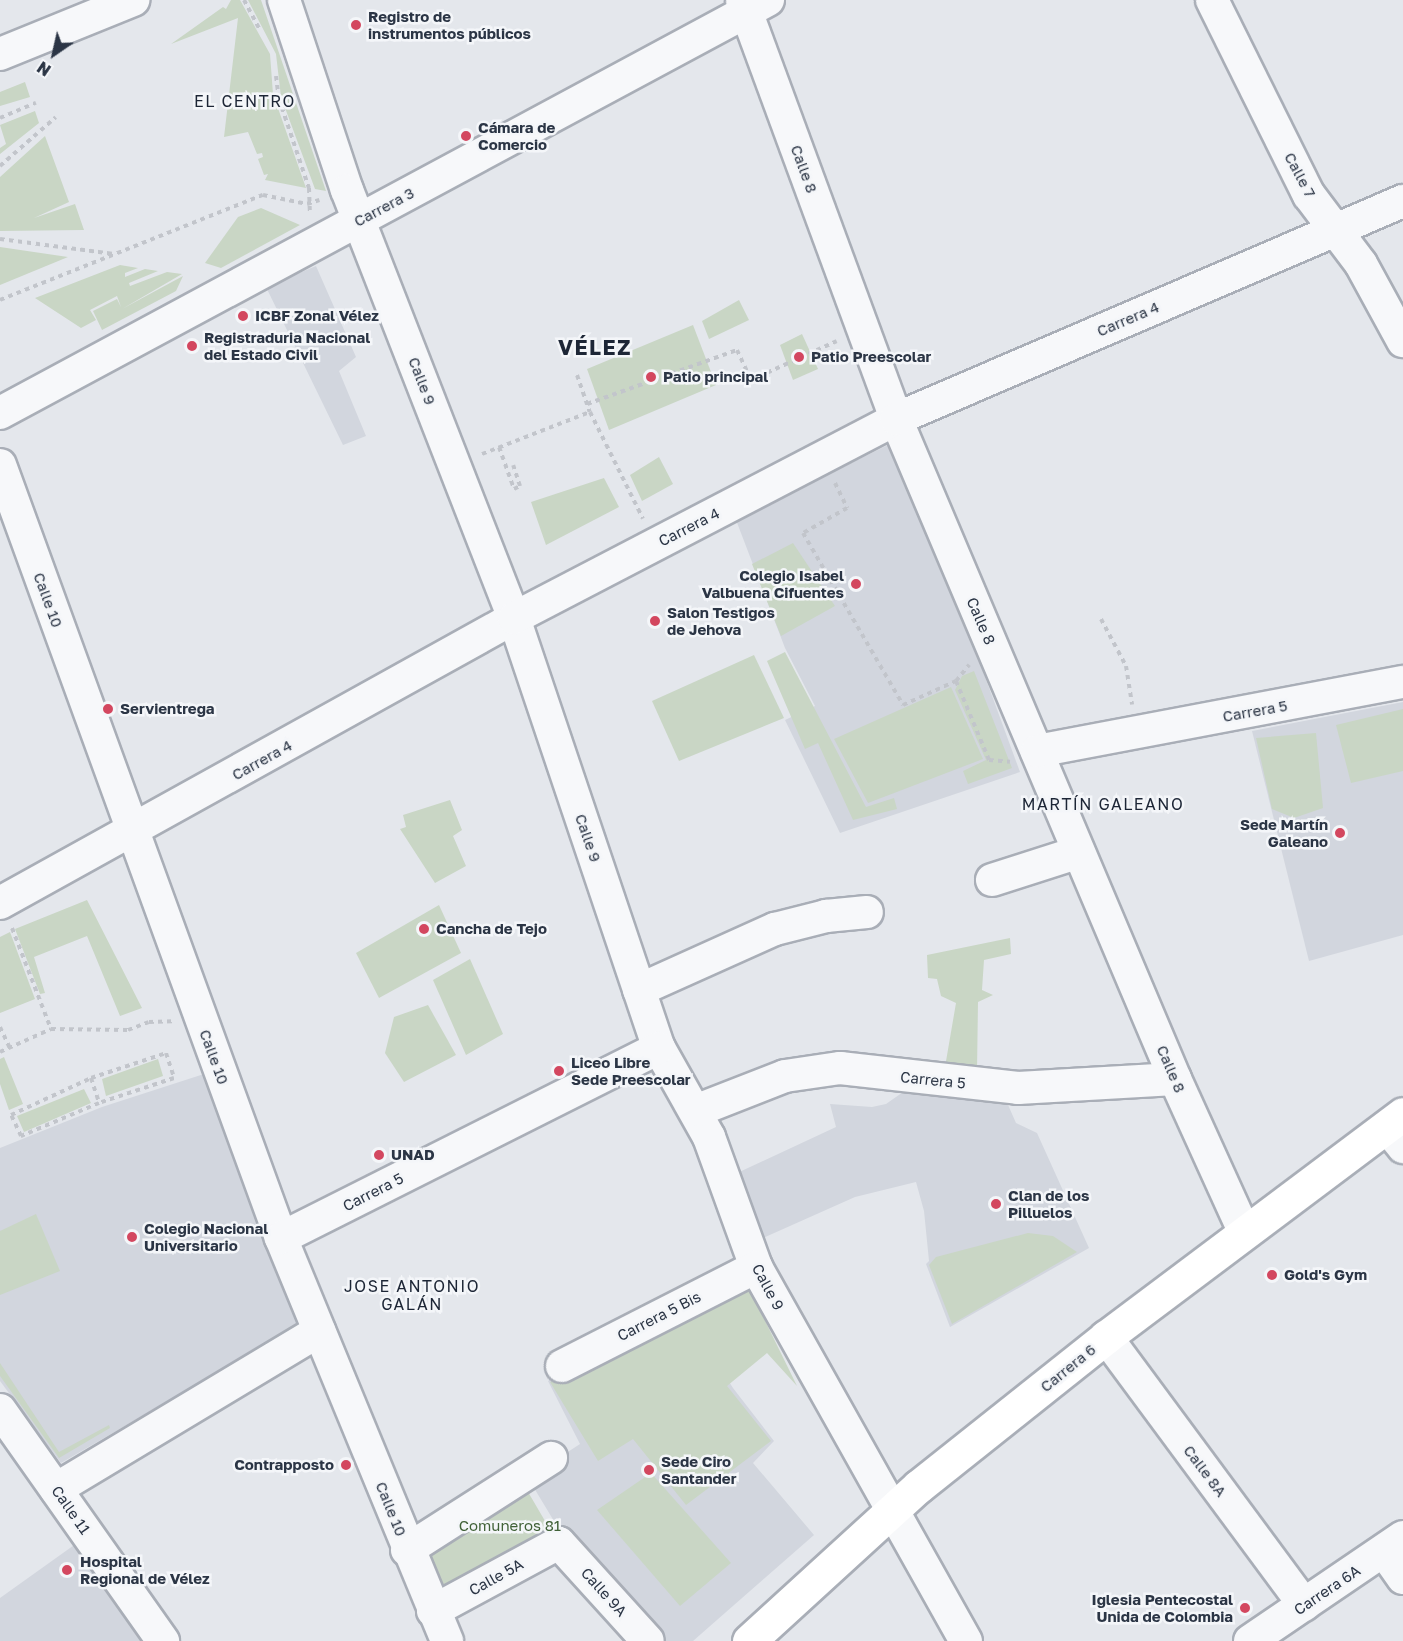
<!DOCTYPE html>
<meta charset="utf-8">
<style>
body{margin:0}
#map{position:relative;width:1403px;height:1641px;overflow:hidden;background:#e4e7ec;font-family:"Golos Text",sans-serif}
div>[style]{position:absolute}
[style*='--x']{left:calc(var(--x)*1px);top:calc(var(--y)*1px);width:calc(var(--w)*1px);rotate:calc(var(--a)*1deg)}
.built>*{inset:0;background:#d2d6de}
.green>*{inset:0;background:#c9d6c5}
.path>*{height:4px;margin-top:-2px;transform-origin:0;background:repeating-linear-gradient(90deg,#c2c5cb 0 4.5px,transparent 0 9px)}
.roads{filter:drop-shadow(2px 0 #a9aeb7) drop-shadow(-2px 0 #a9aeb7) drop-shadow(0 2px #a9aeb7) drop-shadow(0 -2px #a9aeb7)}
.minor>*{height:32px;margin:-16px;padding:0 16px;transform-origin:16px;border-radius:16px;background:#f7f8fa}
.major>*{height:33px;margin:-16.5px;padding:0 16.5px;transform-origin:16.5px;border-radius:16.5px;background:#fff}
.dots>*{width:16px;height:16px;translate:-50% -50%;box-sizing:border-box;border:3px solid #f4f6f9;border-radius:50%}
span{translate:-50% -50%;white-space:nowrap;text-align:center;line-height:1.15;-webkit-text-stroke:5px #f4f6f9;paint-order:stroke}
.poi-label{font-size:15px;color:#2b3545;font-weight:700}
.left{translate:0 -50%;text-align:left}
.right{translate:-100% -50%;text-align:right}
.street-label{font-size:15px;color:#2b3545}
.park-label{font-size:15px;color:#406137}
.neighbourhood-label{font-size:16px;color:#1d2636;letter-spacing:1.5px}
.district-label{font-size:21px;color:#1d2636;font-weight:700;letter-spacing:1.5px}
.north{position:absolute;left:24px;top:24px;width:60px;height:60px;-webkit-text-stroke:4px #f4f6f9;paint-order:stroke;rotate:214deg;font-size:16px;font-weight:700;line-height:24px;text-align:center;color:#2b3545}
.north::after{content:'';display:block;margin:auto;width:21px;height:27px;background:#2b3545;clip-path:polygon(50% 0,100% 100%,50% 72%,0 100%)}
</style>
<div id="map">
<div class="built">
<div style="clip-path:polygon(316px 266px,356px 357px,339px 371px,366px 436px,343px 445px,266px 287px)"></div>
<div style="clip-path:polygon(898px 440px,1020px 772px,840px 833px,785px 720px,815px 706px,785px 648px,736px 520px)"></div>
<div style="clip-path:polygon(1403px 702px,1403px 935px,1309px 961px,1252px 731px)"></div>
<div style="clip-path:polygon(204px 1074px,298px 1325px,61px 1463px,0 1381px,0 1148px,102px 1107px)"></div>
<div style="clip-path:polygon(906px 1090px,1005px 1098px,1016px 1123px,1037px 1133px,1089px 1248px,950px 1327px,926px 1264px,929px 1261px,924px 1211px,916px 1182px,855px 1197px,763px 1238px,735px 1174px,836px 1127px,830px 1104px,872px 1107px,886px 1104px)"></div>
<div style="clip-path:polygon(685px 1313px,733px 1388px,774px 1441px,753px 1463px,814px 1535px,693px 1641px,654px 1641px,566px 1541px,528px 1478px,580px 1444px,548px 1381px)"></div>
<div style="clip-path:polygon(77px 1543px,144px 1641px,0 1641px,0 1598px)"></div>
</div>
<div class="green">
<div style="clip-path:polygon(231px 0,240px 0,270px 54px,273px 94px,306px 188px,265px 180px,268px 174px,264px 175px,258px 159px,263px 157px,262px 153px,257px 154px,248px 132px,224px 137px,238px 18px,171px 44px,223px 7px,226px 9px)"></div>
<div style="clip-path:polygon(248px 0,261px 0,326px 191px,315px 189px,281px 97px,276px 54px)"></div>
<div style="clip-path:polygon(25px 82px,30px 97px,0 106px,0 92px)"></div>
<div style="clip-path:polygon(35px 111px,39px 123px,0 154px,0 148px,6px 144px,0 125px)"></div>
<div style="clip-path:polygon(45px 136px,69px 202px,34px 218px,75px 204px,84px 230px,0 231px,0 177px)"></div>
<div style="clip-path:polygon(261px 208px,300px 225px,221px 268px,205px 263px,238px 217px)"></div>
<div style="clip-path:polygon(0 247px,68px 257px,0 285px)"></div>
<div style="clip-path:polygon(120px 265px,138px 268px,125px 273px,125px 277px,145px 269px,158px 271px,129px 283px,130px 286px,167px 272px,182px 274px,122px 309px,183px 276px,176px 291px,102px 330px,93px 311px,117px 299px,121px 307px,117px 296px,90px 310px,96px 320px,81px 328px,35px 298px)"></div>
<div style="clip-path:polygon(739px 300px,749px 320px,709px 339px,702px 321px)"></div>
<div style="clip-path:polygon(693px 325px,716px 385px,609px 430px,587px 369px)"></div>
<div style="clip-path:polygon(802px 334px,818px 369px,793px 380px,780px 345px)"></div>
<div style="clip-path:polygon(659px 457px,673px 484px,642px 501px,630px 475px)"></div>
<div style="clip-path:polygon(604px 478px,619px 507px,546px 545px,531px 502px)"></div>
<div style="clip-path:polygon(793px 543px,835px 606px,781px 636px,752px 564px)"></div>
<div style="clip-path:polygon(785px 652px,866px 807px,894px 798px,897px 809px,853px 820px,818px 743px,805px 749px,767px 661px)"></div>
<div style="clip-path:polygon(754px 655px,784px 718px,679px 761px,652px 701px)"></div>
<div style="clip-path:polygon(974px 671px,1012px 768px,968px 784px,963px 771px,986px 760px,955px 690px,962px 676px)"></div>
<div style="clip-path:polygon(951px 687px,983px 759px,868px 803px,834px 739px)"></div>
<div style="clip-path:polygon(1403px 709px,1403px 771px,1351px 783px,1336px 725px)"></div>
<div style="clip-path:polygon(1316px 733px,1323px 808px,1294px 818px,1272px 809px,1256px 738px)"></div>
<div style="clip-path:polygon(450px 800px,462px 830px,453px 836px,466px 866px,435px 883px,400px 829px,406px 827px,403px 815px)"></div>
<div style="clip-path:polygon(87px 900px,142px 1008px,120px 1016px,87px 936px,34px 957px,45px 993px,40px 994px,15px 929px)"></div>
<div style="clip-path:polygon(439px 905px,461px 953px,379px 998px,356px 953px)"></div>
<div style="clip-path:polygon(10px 932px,35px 999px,0 1013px,0 937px)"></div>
<div style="clip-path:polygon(1010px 938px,1011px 954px,984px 960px,982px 990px,993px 995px,978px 1002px,977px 1071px,945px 1067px,956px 1003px,941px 996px,937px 979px,928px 978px,927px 955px)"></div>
<div style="clip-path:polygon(470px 959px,503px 1034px,466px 1055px,433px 980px)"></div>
<div style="clip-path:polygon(428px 1005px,456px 1055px,404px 1082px,385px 1053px,394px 1017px)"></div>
<div style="clip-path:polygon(4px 1057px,23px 1104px,9px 1110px,0 1084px,0 1059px)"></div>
<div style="clip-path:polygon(158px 1059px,163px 1076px,106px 1096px,102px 1079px)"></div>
<div style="clip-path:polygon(84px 1089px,91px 1103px,24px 1132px,17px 1116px)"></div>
<div style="clip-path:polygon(36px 1214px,60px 1271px,0 1295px,0 1231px)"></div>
<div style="clip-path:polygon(1028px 1233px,1053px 1236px,1077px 1252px,952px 1324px,929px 1265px,936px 1257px)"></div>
<div style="clip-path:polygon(738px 1291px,751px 1292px,797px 1386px,767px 1353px,727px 1386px,771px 1441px,686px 1505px,633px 1439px,598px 1461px,550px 1382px)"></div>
<div style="clip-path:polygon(0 1363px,59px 1452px,109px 1425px,110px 1428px,59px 1458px,0 1376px)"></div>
<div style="clip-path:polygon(651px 1473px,731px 1563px,680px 1606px,597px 1510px)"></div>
<div style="clip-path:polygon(521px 1480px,555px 1538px,442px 1602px,417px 1546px)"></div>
</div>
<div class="path">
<div style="--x:244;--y:0;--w:34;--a:62"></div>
<div style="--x:276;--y:76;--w:23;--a:83"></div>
<div style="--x:279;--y:99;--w:94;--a:71.4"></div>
<div style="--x:309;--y:188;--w:25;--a:88"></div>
<div style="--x:0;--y:118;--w:39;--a:-23"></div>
<div style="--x:0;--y:166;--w:74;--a:-41.2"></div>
<div style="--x:0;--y:239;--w:115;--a:7.5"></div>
<div style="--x:0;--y:300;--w:283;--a:-21.8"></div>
<div style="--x:263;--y:195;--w:45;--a:11.6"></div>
<div style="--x:307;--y:204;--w:13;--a:-18"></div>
<div style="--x:577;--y:375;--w:39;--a:71"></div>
<div style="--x:587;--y:404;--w:159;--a:-19.8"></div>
<div style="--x:737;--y:350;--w:33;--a:65"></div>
<div style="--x:751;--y:380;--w:94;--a:-24.4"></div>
<div style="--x:499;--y:447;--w:45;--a:70.3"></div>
<div style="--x:514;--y:489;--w:7;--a:-27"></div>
<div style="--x:520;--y:486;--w:22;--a:-108"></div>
<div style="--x:482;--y:454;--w:116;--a:-21.3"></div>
<div style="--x:590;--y:412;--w:119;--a:63.6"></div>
<div style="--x:835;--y:483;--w:28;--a:64"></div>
<div style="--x:847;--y:508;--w:51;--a:150.4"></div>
<div style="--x:803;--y:533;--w:199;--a:59.8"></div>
<div style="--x:903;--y:705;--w:58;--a:-24.4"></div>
<div style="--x:956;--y:681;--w:21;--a:-51"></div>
<div style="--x:1101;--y:619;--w:53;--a:62"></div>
<div style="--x:1126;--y:666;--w:39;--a:81"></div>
<div style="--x:956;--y:681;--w:86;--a:67.3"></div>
<div style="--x:989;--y:760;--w:21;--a:5"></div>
<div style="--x:12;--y:928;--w:108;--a:68.9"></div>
<div style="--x:0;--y:1027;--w:23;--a:65"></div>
<div style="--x:0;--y:1052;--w:56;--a:-24.3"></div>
<div style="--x:51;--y:1029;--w:77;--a:0.7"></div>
<div style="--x:128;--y:1030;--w:22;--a:-21"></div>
<div style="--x:149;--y:1022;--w:24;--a:-2"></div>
<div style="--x:91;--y:1078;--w:26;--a:72"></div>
<div style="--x:99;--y:1103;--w:85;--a:157.1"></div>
<div style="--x:21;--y:1136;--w:23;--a:-115"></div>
<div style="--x:11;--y:1115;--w:88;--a:-24.8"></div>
<div style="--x:91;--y:1078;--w:79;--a:-18.4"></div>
<div style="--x:166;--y:1053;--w:26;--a:72"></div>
<div style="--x:174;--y:1078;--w:79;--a:161.6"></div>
</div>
<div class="roads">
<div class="minor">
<div style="--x:284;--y:0;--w:200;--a:71.7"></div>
<div style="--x:347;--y:190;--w:459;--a:68.7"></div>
<div style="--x:514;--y:618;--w:454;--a:71.4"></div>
<div style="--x:659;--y:1048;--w:102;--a:60.7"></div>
<div style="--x:709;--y:1137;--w:138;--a:70.1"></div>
<div style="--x:756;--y:1267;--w:429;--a:60.7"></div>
<div style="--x:742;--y:0;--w:446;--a:69.8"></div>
<div style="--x:896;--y:419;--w:717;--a:67.08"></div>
<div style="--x:1175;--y:1079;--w:169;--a:65.6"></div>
<div style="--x:1212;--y:0;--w:218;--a:63.6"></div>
<div style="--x:1309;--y:195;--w:86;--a:53"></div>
<div style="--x:1361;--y:264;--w:88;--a:61.4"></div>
<div style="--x:0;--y:54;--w:144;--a:-22.1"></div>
<div style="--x:0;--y:413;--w:872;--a:-28.27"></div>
<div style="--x:0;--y:465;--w:822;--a:70.02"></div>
<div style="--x:281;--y:1238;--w:436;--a:67.6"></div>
<div style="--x:1037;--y:751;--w:372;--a:-10.7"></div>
<div style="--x:992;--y:880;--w:91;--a:-17.8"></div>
<div style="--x:0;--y:903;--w:588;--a:-29.01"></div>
<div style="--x:514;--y:618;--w:431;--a:-27.5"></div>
<div style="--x:896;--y:419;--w:552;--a:-23.27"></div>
<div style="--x:639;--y:990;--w:149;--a:-24.2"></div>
<div style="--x:775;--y:929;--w:53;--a:-14.3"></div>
<div style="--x:826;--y:916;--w:41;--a:-5.6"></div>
<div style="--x:698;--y:1110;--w:93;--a:-21.3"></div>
<div style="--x:785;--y:1076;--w:56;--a:-8.3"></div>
<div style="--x:840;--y:1068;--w:179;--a:6.4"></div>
<div style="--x:1018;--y:1088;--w:157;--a:-3.3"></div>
<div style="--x:1387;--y:1127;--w:26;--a:51"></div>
<div style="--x:281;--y:1238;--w:423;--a:-26.7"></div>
<div style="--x:1106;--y:1337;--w:333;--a:53.5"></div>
<div style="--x:562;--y:1366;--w:218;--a:-27"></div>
<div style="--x:0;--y:1410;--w:283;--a:54.8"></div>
<div style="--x:56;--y:1489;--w:307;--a:-31"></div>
<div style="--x:407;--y:1550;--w:171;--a:-32.6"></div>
<div style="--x:1384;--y:1551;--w:33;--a:55"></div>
<div style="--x:433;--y:1611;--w:143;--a:-28.4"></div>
<div style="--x:559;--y:1543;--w:132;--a:47.8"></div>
<div style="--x:1250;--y:1641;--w:185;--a:-34.2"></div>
</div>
<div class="major">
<div style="--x:749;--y:1641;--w:230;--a:-42.4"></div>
<div style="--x:919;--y:1486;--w:239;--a:-38.5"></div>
<div style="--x:1106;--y:1337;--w:371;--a:-36.9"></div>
</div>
</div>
<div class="dots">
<div style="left:356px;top:25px;background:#d3475f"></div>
<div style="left:466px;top:136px;background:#d3475f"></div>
<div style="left:243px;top:316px;background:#d3475f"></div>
<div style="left:192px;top:346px;background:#d3475f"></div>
<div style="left:799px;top:357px;background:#d3475f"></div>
<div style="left:651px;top:377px;background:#d3475f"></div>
<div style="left:856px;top:584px;background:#d3475f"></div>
<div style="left:655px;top:621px;background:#d3475f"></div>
<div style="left:108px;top:709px;background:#d3475f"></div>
<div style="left:1340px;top:833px;background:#d3475f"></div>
<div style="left:424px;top:929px;background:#d3475f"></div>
<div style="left:559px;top:1071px;background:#d3475f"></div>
<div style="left:379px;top:1155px;background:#d3475f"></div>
<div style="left:996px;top:1204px;background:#d3475f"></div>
<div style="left:132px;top:1237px;background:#d3475f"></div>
<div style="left:1272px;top:1275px;background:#d3475f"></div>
<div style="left:346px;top:1465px;background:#d3475f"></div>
<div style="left:649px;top:1470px;background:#d3475f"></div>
<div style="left:67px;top:1570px;background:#d3475f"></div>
<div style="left:1245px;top:1608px;background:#d3475f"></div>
</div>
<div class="poi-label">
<span class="left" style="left:368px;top:25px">Registro de<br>instrumentos públicos</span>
<span class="left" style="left:478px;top:136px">Cámara de<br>Comercio</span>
<span class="left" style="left:255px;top:316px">ICBF Zonal Vélez</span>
<span class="left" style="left:204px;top:346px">Registraduria Nacional<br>del Estado Civil</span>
<span class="left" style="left:811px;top:357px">Patio Preescolar</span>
<span class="left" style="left:663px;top:377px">Patio principal</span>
<span class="right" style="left:844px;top:584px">Colegio Isabel<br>Valbuena Cifuentes</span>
<span class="left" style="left:667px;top:621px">Salon Testigos<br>de Jehova</span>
<span class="left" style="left:120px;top:709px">Servientrega</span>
<span class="right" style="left:1328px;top:833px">Sede Martín<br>Galeano</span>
<span class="left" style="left:436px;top:929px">Cancha de Tejo</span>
<span class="left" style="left:571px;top:1071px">Liceo Libre<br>Sede Preescolar</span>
<span class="left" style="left:391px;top:1155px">UNAD</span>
<span class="left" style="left:1008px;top:1204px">Clan de los<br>Pilluelos</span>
<span class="left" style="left:144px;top:1237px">Colegio Nacional<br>Universitario</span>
<span class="left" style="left:1284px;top:1275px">Gold's Gym</span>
<span class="left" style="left:661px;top:1470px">Sede Ciro<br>Santander</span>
<span class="right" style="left:334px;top:1465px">Contrapposto</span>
<span class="left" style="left:80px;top:1570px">Hospital<br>Regional de Vélez</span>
<span class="right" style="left:1233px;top:1608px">Iglesia Pentecostal<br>Unida de Colombia</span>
</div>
<div class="street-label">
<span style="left:804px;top:169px;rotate:70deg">Calle 8</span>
<span style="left:1300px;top:175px;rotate:62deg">Calle 7</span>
<span style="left:384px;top:207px;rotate:-28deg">Carrera 3</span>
<span style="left:1128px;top:319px;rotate:-23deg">Carrera 4</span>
<span style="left:422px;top:381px;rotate:69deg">Calle 9</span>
<span style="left:689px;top:527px;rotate:-27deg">Carrera 4</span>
<span style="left:48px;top:600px;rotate:70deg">Calle 10</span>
<span style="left:981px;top:621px;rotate:67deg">Calle 8</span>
<span style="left:1255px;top:711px;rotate:-10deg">Carrera 5</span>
<span style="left:262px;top:760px;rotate:-29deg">Carrera 4</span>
<span style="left:588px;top:838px;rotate:71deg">Calle 9</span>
<span style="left:214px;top:1057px;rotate:70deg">Calle 10</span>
<span style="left:1171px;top:1069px;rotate:67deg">Calle 8</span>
<span style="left:933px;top:1080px;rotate:6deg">Carrera 5</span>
<span style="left:373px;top:1192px;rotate:-27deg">Carrera 5</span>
<span style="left:768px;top:1287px;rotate:62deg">Calle 9</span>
<span style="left:659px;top:1316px;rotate:-27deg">Carrera 5 Bis</span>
<span style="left:1068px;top:1368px;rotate:-39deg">Carrera 6</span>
<span style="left:1205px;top:1471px;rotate:53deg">Calle 8A</span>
<span style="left:391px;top:1509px;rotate:68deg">Calle 10</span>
<span style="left:71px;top:1510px;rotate:55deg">Calle 11</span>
<span style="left:496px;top:1577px;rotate:-29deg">Calle 5A</span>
<span style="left:1327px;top:1590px;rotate:-34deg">Carrera 6A</span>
<span style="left:604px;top:1592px;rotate:48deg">Calle 9A</span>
</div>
<div class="park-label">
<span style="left:510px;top:1526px">Comuneros 81</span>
</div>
<div class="neighbourhood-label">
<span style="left:245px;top:101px">EL CENTRO</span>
<span style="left:1103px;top:804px">MARTÍN GALEANO</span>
<span style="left:412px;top:1295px">JOSE ANTONIO<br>GALÁN</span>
</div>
<div class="district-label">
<span style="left:595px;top:347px">VÉLEZ</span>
</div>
<div class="north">N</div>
</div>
